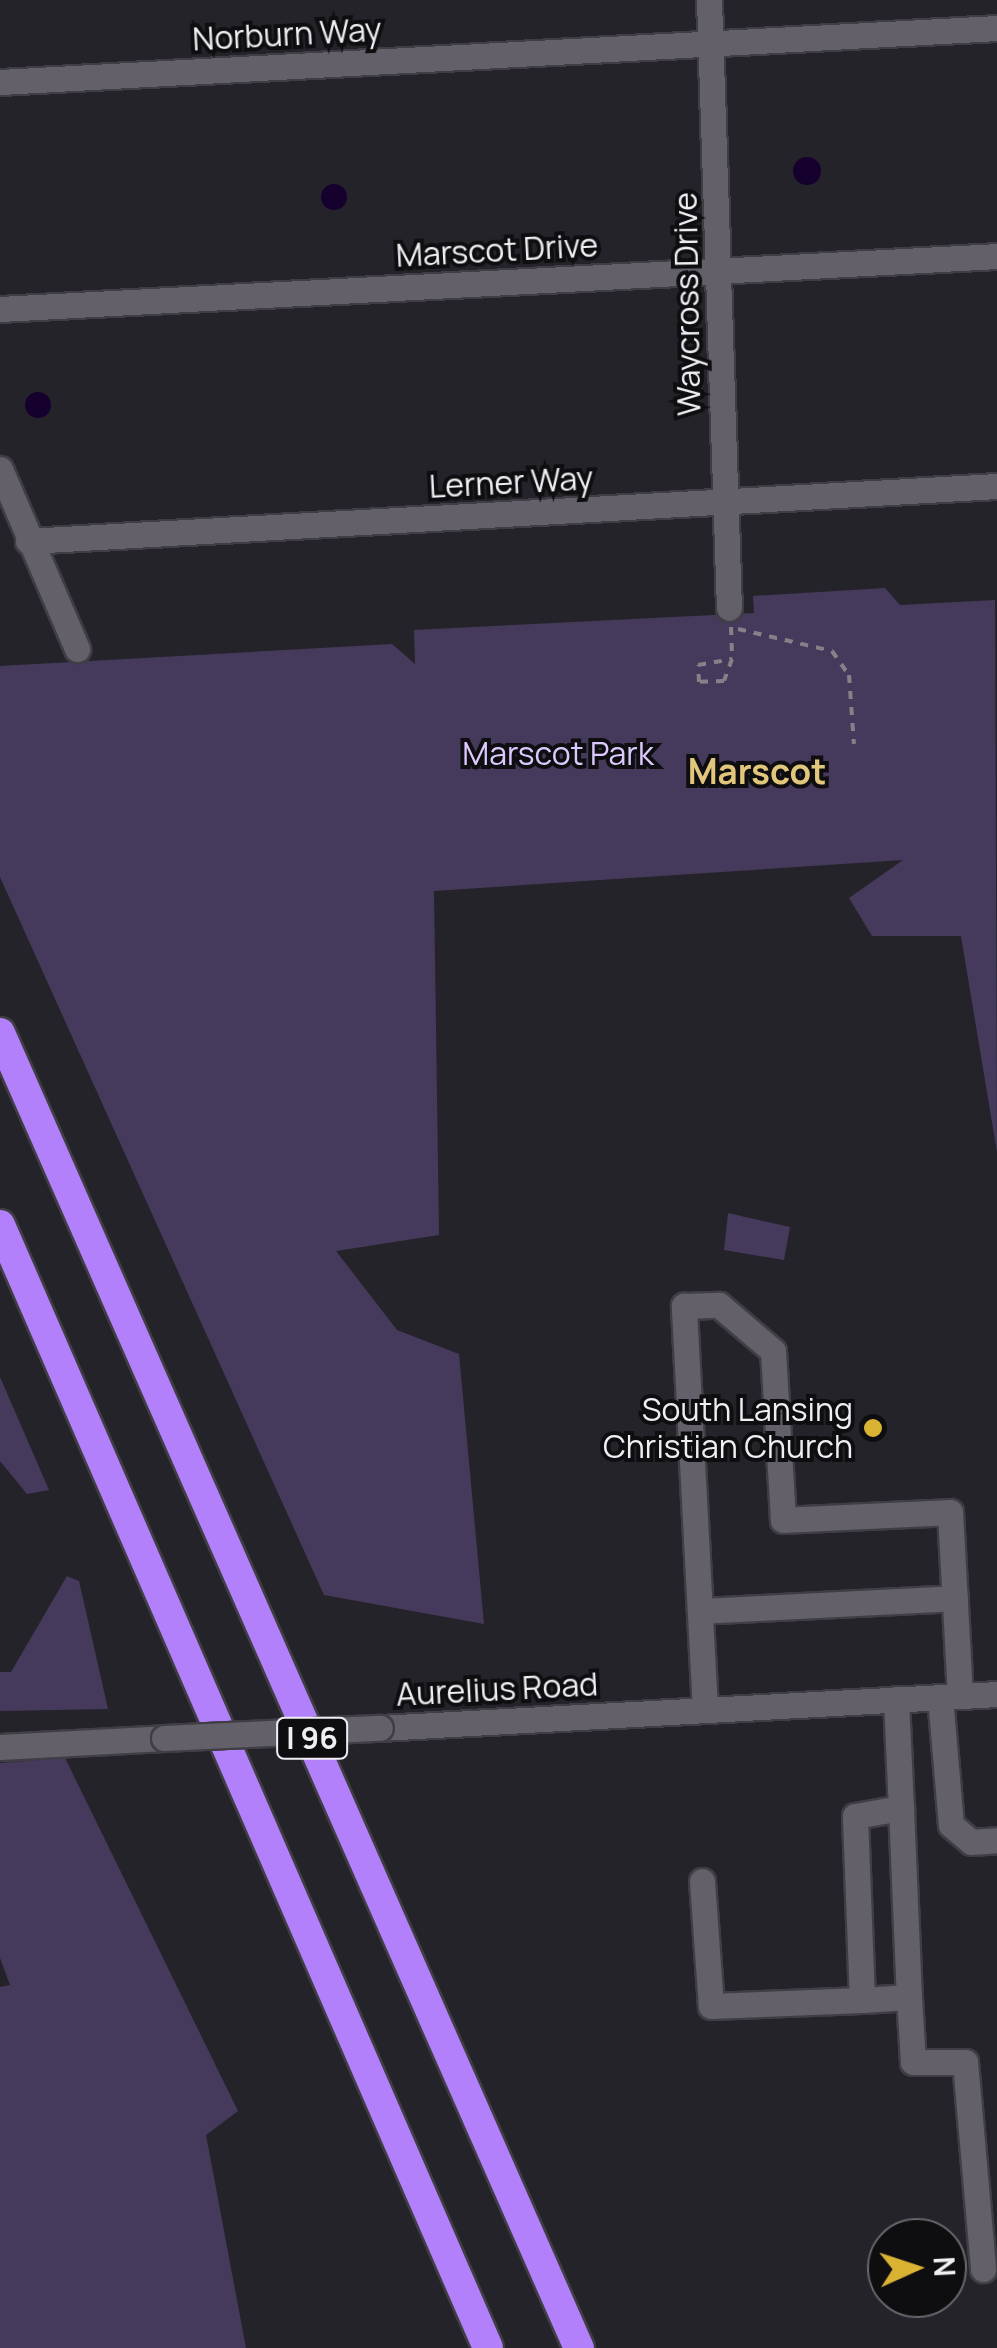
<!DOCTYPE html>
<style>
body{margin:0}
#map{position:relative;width:997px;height:2348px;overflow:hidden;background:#25232a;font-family:Manrope,sans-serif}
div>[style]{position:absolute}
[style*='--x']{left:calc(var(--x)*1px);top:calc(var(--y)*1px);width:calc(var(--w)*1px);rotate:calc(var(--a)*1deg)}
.green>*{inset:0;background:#463a5c}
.water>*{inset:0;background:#16002e}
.round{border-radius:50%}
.path>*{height:4px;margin-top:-2px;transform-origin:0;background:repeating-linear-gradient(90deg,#848288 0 8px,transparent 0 16px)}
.roads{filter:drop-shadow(2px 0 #403e44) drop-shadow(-2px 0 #403e44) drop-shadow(0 2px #403e44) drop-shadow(0 -2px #403e44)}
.minor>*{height:25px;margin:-12.5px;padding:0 12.5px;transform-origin:12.5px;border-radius:12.5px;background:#636069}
.highway>*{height:30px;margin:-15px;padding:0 15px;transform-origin:15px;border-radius:15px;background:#b180fa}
.bridges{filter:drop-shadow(2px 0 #403e44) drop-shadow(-2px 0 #403e44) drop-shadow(0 2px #403e44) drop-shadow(0 -2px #403e44)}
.minor-bridge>*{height:25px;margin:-12.5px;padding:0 12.5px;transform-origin:12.5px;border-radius:12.5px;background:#636069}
.dots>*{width:28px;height:28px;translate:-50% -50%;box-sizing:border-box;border:5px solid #0e0d10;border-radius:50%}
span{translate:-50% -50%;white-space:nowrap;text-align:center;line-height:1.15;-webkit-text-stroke:8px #0e0d10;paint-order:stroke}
.shield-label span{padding:2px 8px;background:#0e0d10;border:2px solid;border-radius:8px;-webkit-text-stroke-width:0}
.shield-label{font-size:30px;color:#f0eef3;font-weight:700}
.street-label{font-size:32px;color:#f0eef3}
.park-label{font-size:32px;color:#dbc9fd}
.poi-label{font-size:32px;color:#f0eef3}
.right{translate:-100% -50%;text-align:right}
.neighbourhood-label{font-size:35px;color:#e1c67b;font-weight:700}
.north{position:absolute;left:867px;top:2218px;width:100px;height:100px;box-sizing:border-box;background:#0e0d10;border:2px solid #68676b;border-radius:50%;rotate:87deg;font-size:28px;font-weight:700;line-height:40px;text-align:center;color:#f0eef3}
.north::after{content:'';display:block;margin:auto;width:35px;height:45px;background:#dab333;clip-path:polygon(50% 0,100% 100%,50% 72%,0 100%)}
</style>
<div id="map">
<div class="green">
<div style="clip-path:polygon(885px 588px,900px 605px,995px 600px,997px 1152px,961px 936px,872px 936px,849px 898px,903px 860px,434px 891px,439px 1235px,336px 1251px,397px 1330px,459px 1354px,484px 1624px,324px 1595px,0 877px,0 666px,392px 644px,415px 664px,414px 630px,754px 613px,753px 596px)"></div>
<div style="clip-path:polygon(728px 1213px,790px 1227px,784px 1260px,724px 1250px)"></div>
<div style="clip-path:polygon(0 1377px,49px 1490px,27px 1494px,0 1461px)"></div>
<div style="clip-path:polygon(67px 1576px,79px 1581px,108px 1709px,0 1711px,0 1672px,11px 1672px)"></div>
<div style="clip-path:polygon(65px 1758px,238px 2111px,206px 2135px,246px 2348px,0 2348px,0 1987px,10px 1985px,0 1958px,0 1763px)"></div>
</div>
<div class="water">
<div class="round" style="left:793px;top:157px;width:28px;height:28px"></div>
<div class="round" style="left:321px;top:184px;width:26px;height:26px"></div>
<div class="round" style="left:25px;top:392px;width:26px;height:26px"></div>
</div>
<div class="path">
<div style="--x:731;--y:627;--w:32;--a:88"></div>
<div style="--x:732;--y:659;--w:23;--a:110"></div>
<div style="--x:724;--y:681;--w:25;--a:178"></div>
<div style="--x:699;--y:682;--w:17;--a:-93"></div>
<div style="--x:698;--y:665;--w:35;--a:-10"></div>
<div style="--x:738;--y:629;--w:97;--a:13.2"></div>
<div style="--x:832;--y:651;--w:29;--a:55"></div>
<div style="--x:849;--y:675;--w:69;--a:85.9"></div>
</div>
<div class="roads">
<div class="minor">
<div style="--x:709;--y:0;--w:608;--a:88.12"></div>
<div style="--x:0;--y:82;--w:998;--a:-3.1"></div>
<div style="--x:0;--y:309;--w:998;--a:-3.04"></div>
<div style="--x:0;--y:469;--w:196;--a:66.8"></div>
<div style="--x:28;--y:541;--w:971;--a:-3.25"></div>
<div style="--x:700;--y:1611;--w:255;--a:-2.9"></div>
<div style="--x:940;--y:1697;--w:128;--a:85.1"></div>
<div style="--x:951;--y:1825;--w:26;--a:40"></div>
<div style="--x:971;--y:1842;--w:26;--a:-4"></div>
<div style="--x:896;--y:1699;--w:109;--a:87.4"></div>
<div style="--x:901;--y:1808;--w:189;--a:87.6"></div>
<div style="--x:909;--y:1997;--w:47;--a:176.3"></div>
<div style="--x:862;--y:2000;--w:184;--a:-92.2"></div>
<div style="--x:855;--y:1816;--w:47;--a:-9.9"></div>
<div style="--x:705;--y:1710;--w:405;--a:-93"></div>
<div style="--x:684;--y:1306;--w:35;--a:-2"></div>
<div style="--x:719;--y:1305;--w:71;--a:40.4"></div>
<div style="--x:773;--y:1351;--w:169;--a:86.6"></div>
<div style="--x:783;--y:1520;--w:167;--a:-2.7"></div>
<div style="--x:950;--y:1512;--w:184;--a:86.9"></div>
<div style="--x:380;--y:1728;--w:618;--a:-3.15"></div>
<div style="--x:0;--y:1747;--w:164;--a:-3.1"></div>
<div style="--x:702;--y:1881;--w:125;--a:85.9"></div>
<div style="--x:711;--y:2006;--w:151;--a:-2.3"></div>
<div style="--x:909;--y:1997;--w:65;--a:86.5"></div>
<div style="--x:913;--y:2062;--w:52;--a:0"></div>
<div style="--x:965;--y:2062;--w:208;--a:85"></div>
</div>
<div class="highway">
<div style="--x:0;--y:1033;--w:1437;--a:66.24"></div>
<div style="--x:0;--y:1225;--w:1224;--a:66.51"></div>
</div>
</div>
<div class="bridges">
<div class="minor-bridge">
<div style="--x:164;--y:1738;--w:216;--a:-2.7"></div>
</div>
</div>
<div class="dots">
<div style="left:873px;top:1428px;background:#dab333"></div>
</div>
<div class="shield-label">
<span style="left:312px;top:1738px">I 96</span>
</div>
<div class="street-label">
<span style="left:287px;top:34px;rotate:-3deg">Norburn Way</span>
<span style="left:497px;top:250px;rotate:-3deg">Marscot Drive</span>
<span style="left:687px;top:304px;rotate:-91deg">Waycross Drive</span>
<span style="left:511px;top:482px;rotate:-3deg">Lerner Way</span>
<span style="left:497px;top:1689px;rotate:-3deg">Aurelius Road</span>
</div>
<div class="park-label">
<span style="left:558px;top:753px">Marscot Park</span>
</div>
<div class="poi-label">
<span class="right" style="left:853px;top:1428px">South Lansing<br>Christian Church</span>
</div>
<div class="neighbourhood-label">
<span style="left:757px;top:771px">Marscot</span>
</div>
<div class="north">N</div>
</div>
